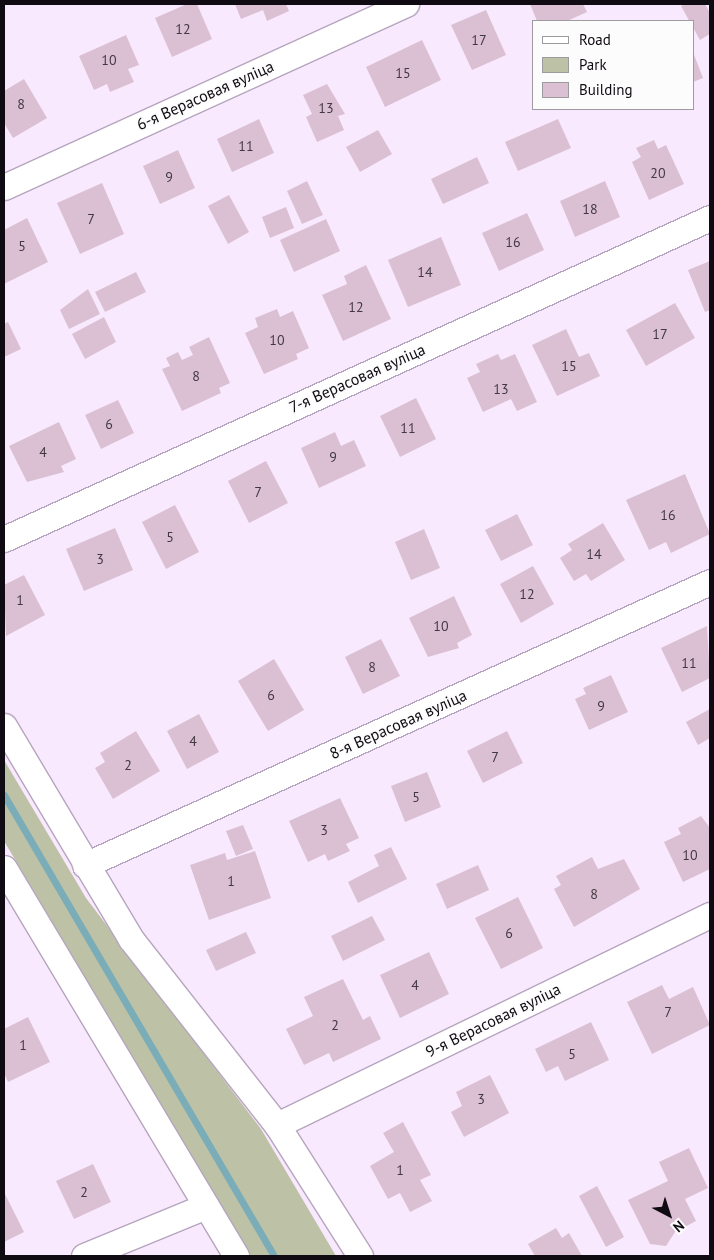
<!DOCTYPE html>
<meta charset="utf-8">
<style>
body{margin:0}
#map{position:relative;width:714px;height:1260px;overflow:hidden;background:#f8e9fe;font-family:"PT Sans",sans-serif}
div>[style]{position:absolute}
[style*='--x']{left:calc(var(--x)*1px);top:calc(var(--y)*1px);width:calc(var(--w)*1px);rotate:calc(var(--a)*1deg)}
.green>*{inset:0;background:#bdc1a5}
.stream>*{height:7px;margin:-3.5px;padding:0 3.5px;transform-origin:3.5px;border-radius:3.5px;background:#7aadb8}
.building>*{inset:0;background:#dbc0d3}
.roads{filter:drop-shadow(1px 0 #b6a5be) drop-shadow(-1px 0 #b6a5be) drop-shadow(0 1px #b6a5be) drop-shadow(0 -1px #b6a5be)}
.minor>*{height:25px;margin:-12.5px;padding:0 12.5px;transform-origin:12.5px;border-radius:12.5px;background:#fff}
span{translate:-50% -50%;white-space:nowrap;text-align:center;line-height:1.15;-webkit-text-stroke:4px #fcfcfc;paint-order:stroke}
.number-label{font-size:14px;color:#433842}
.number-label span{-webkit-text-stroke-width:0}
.street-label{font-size:16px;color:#100a12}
.frame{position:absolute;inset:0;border:5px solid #100a12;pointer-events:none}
.legend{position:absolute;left:532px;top:20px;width:162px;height:90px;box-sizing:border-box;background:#fcfcfc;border:1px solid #9e9b9e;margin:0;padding:6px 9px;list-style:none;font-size:15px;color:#100a12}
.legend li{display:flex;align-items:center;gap:10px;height:25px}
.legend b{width:25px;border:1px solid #9e9b9e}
.north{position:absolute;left:644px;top:1190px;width:50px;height:50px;-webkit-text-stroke:4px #fcfcfc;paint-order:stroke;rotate:140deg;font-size:14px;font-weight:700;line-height:20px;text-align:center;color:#100a12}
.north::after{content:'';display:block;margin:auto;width:18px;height:22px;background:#100a12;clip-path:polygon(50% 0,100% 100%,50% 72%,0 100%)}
</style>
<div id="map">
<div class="green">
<div style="clip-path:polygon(4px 760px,86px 898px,261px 1129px,336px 1256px,251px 1256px,4px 841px)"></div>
</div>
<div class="stream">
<div style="--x:4;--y:795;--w:534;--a:59.64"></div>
</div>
<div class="building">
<div style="clip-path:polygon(187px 4px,197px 4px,212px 39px,172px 57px,155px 18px)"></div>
<div style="clip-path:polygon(235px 4px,286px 4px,289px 11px,267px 21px,263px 10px,241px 19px)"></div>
<div style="clip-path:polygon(530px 4px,583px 4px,587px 12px,567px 21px,537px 21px)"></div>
<div style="clip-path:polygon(685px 4px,705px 4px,710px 13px,710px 34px,700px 40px,681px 6px)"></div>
<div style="clip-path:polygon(486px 10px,506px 55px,472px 70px,451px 25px)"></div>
<div style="clip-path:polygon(126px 35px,139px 65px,128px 69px,134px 82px,110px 92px,107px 84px,94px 90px,79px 56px)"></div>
<div style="clip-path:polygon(422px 40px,441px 80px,385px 107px,366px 67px)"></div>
<div style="clip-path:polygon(693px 52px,703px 78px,693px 82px)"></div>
<div style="clip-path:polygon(24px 79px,47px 118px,13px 138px,4px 123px,4px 91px)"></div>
<div style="clip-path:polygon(327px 84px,345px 114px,338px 116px,344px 130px,317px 142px,306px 117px,312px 114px,303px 95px)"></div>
<div style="clip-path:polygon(259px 119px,274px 153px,232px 172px,217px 139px)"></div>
<div style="clip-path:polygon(558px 119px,571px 148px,518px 171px,505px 142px)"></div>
<div style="clip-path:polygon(378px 130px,392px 154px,360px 172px,346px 147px)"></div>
<div style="clip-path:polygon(654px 140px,658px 149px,666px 145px,684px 184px,649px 200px,632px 162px,641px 157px,636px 148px)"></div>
<div style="clip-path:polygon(178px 150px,195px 188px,160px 204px,143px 166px)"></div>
<div style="clip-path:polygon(477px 157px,489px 183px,443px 204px,431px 179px)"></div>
<div style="clip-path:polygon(307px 181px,323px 215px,302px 224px,287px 191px)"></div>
<div style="clip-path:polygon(605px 181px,620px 217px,575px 237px,560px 201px)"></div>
<div style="clip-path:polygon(102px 183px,124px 234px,80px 254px,57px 203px)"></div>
<div style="clip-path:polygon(229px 195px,249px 232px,228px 244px,208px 206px)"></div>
<div style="clip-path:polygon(286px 207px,294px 228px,270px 238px,262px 217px)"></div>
<div style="clip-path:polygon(527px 213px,544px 250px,499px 271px,482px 233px)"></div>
<div style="clip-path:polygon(27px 218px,48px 262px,4px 284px,4px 230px)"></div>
<div style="clip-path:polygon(326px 219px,340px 251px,294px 272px,280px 240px)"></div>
<div style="clip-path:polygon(441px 237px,461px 285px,408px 307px,388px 260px)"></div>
<div style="clip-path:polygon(710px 261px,710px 310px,705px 312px,688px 270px)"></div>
<div style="clip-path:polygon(366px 265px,391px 319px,343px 341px,322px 295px,347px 284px,344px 276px)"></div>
<div style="clip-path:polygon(136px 272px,146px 292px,105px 312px,95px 292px)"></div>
<div style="clip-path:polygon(88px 289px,100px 314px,69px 329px,60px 310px)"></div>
<div style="clip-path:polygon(675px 303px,695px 338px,646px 366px,626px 330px)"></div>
<div style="clip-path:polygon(277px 309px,280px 317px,293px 311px,309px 348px,296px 354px,298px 359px,264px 374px,245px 333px,258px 327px,255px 318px)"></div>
<div style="clip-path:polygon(104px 317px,116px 342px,85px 359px,72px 334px)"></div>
<div style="clip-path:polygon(8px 322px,21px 349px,4px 357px,4px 324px)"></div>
<div style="clip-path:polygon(566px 329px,579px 357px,589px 353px,600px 376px,557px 396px,532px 345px)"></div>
<div style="clip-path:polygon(209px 337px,230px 383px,219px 388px,221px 393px,182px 411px,162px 369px,170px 366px,166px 358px,178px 352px,182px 360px,193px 355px,189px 347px)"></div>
<div style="clip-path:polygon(498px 354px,501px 360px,515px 354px,537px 402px,517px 411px,511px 399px,483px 412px,467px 378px,480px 372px,476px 364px)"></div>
<div style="clip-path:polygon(416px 398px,436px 439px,400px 457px,380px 416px)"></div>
<div style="clip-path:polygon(118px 400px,134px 433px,101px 449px,85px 415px)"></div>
<div style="clip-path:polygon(59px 422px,76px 459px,61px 466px,64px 472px,27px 482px,9px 446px)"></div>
<div style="clip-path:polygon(335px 432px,341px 446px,354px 440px,366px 466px,319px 488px,301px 448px)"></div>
<div style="clip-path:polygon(266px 461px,288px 503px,249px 523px,228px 481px)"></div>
<div style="clip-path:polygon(685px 474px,710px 534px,671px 553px,666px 542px,649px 550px,626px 500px)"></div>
<div style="clip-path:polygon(175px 505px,199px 552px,166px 569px,142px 522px)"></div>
<div style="clip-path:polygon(517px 514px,533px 545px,501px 561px,485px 530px)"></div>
<div style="clip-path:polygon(603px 523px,625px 560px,591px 581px,586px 574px,574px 581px,560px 558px,572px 550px,568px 544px)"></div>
<div style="clip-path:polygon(115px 528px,133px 570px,84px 591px,66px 549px)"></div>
<div style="clip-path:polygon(424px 529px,440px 568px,411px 580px,395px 542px)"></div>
<div style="clip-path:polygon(533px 566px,554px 604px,521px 623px,500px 584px)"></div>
<div style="clip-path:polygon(24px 575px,45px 615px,6px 636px,4px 585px)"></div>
<div style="clip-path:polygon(454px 596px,472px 635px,457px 643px,459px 648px,428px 657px,409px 618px)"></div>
<div style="clip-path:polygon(707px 626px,710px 678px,682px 692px,661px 648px)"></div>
<div style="clip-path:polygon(381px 639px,400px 676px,363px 694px,345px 657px)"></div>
<div style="clip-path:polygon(274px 659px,304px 710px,268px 731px,238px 681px)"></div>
<div style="clip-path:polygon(611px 675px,628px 712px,589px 730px,575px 699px,586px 694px,583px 688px)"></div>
<div style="clip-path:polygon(710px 709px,710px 738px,698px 745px,686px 722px)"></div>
<div style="clip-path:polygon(199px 714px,219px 752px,187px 769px,167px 731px)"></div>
<div style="clip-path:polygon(136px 731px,160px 771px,113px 799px,95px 768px,105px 762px,100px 753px)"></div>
<div style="clip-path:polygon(507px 731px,523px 763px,483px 783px,467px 751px)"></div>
<div style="clip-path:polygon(427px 772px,441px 807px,405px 822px,391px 786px)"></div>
<div style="clip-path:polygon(340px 798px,359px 838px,346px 844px,350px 851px,328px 861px,325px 854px,308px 862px,289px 821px)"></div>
<div style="clip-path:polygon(701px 816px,710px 828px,710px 869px,683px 882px,664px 842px,681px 834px,678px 828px)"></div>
<div style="clip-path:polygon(243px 825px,253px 849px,236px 856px,226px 831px)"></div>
<div style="clip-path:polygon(391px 847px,407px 879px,358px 903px,348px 882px,379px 866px,374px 855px)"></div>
<div style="clip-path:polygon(255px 851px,271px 898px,209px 920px,190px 865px,225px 853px,227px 860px)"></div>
<div style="clip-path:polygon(592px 857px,598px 869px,624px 859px,640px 889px,574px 927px,554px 889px,561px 885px,556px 876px)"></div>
<div style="clip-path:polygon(478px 865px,489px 890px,447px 909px,436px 884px)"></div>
<div style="clip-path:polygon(518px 897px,543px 948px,501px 969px,475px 918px)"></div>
<div style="clip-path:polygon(372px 916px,385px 940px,343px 961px,331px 936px)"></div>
<div style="clip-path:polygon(246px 932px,256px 953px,216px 971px,206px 950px)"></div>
<div style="clip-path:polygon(429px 952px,449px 994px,400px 1018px,380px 975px)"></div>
<div style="clip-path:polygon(343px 979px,363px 1020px,370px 1016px,381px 1039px,333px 1062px,329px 1053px,304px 1065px,286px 1029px,313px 1016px,304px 997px)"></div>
<div style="clip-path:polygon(662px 985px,669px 999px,693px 987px,710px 1025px,652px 1054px,627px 1002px)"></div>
<div style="clip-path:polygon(28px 1017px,50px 1062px,8px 1082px,4px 1073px,4px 1029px)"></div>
<div style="clip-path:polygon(591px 1022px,609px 1060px,565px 1081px,558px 1066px,546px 1072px,535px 1049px)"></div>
<div style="clip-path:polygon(490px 1075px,509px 1113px,464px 1137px,451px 1112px,462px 1106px,456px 1092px)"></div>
<div style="clip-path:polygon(403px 1122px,431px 1175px,420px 1180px,432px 1201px,410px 1212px,400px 1193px,388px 1199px,370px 1166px,394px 1152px,383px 1133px)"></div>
<div style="clip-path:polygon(689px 1148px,708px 1188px,685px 1199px,696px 1221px,675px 1232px,666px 1246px,650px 1244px,628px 1200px,668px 1181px,659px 1162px)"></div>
<div style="clip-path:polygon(93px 1164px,111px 1202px,74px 1219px,56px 1181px)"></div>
<div style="clip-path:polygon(597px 1186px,624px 1237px,606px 1247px,579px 1196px)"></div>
<div style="clip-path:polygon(5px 1194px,24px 1232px,4px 1242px,4px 1195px)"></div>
<div style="clip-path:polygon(556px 1228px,562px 1238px,569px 1233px,582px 1256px,535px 1256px,528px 1244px)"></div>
</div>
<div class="roads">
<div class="minor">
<div style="--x:4;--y:187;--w:442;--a:-24.5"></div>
<div style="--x:4;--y:539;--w:776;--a:-24.45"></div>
<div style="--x:4;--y:726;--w:248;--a:59.2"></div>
<div style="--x:131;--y:939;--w:236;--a:51.9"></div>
<div style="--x:277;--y:1125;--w:155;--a:57.6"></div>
<div style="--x:85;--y:865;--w:686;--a:-24.36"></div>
<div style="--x:4;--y:868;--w:452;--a:59.1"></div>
<div style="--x:277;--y:1125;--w:481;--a:-25.9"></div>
<div style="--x:84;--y:1256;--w:132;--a:-22.3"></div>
</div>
</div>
<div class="number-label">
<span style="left:183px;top:29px">12</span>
<span style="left:479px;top:40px">17</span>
<span style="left:109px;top:60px">10</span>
<span style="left:403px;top:73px">15</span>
<span style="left:21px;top:104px">8</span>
<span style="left:326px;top:108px">13</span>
<span style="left:246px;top:146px">11</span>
<span style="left:658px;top:173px">20</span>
<span style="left:169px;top:177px">9</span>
<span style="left:590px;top:209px">18</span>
<span style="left:91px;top:219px">7</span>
<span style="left:513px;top:242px">16</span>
<span style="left:22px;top:246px">5</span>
<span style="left:425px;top:272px">14</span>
<span style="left:356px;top:307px">12</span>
<span style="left:660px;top:334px">17</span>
<span style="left:277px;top:340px">10</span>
<span style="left:569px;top:366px">15</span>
<span style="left:196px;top:376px">8</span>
<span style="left:501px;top:389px">13</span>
<span style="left:109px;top:424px">6</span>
<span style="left:408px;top:428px">11</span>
<span style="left:43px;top:452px">4</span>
<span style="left:333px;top:457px">9</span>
<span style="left:258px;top:492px">7</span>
<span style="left:668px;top:515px">16</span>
<span style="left:170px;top:537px">5</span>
<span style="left:594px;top:554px">14</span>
<span style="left:100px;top:559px">3</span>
<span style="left:527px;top:594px">12</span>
<span style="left:20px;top:600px">1</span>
<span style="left:441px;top:626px">10</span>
<span style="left:689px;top:663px">11</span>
<span style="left:372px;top:667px">8</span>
<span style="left:271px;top:695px">6</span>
<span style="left:601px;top:706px">9</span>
<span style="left:193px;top:741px">4</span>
<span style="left:495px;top:757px">7</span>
<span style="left:128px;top:765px">2</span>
<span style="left:416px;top:797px">5</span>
<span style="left:324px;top:830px">3</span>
<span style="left:690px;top:855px">10</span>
<span style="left:231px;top:881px">1</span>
<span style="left:594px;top:894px">8</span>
<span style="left:509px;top:933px">6</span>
<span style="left:415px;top:985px">4</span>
<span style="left:668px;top:1012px">7</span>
<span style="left:335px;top:1025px">2</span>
<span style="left:23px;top:1045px">1</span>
<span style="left:572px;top:1054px">5</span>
<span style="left:481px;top:1099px">3</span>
<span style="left:400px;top:1170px">1</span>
<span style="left:84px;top:1192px">2</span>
</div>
<div class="street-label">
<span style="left:205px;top:95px;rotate:-24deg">6-я Верасовая вуліца</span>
<span style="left:357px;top:378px;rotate:-24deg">7-я Верасовая вуліца</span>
<span style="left:398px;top:724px;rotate:-24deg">8-я Верасовая вуліца</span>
<span style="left:493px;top:1020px;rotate:-26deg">9-я Верасовая вуліца</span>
</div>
<div class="frame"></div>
<ul class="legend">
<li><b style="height:6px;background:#fff"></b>Road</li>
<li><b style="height:14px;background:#bdc1a5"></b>Park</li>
<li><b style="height:14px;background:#dbc0d3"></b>Building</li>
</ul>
<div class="north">N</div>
</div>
